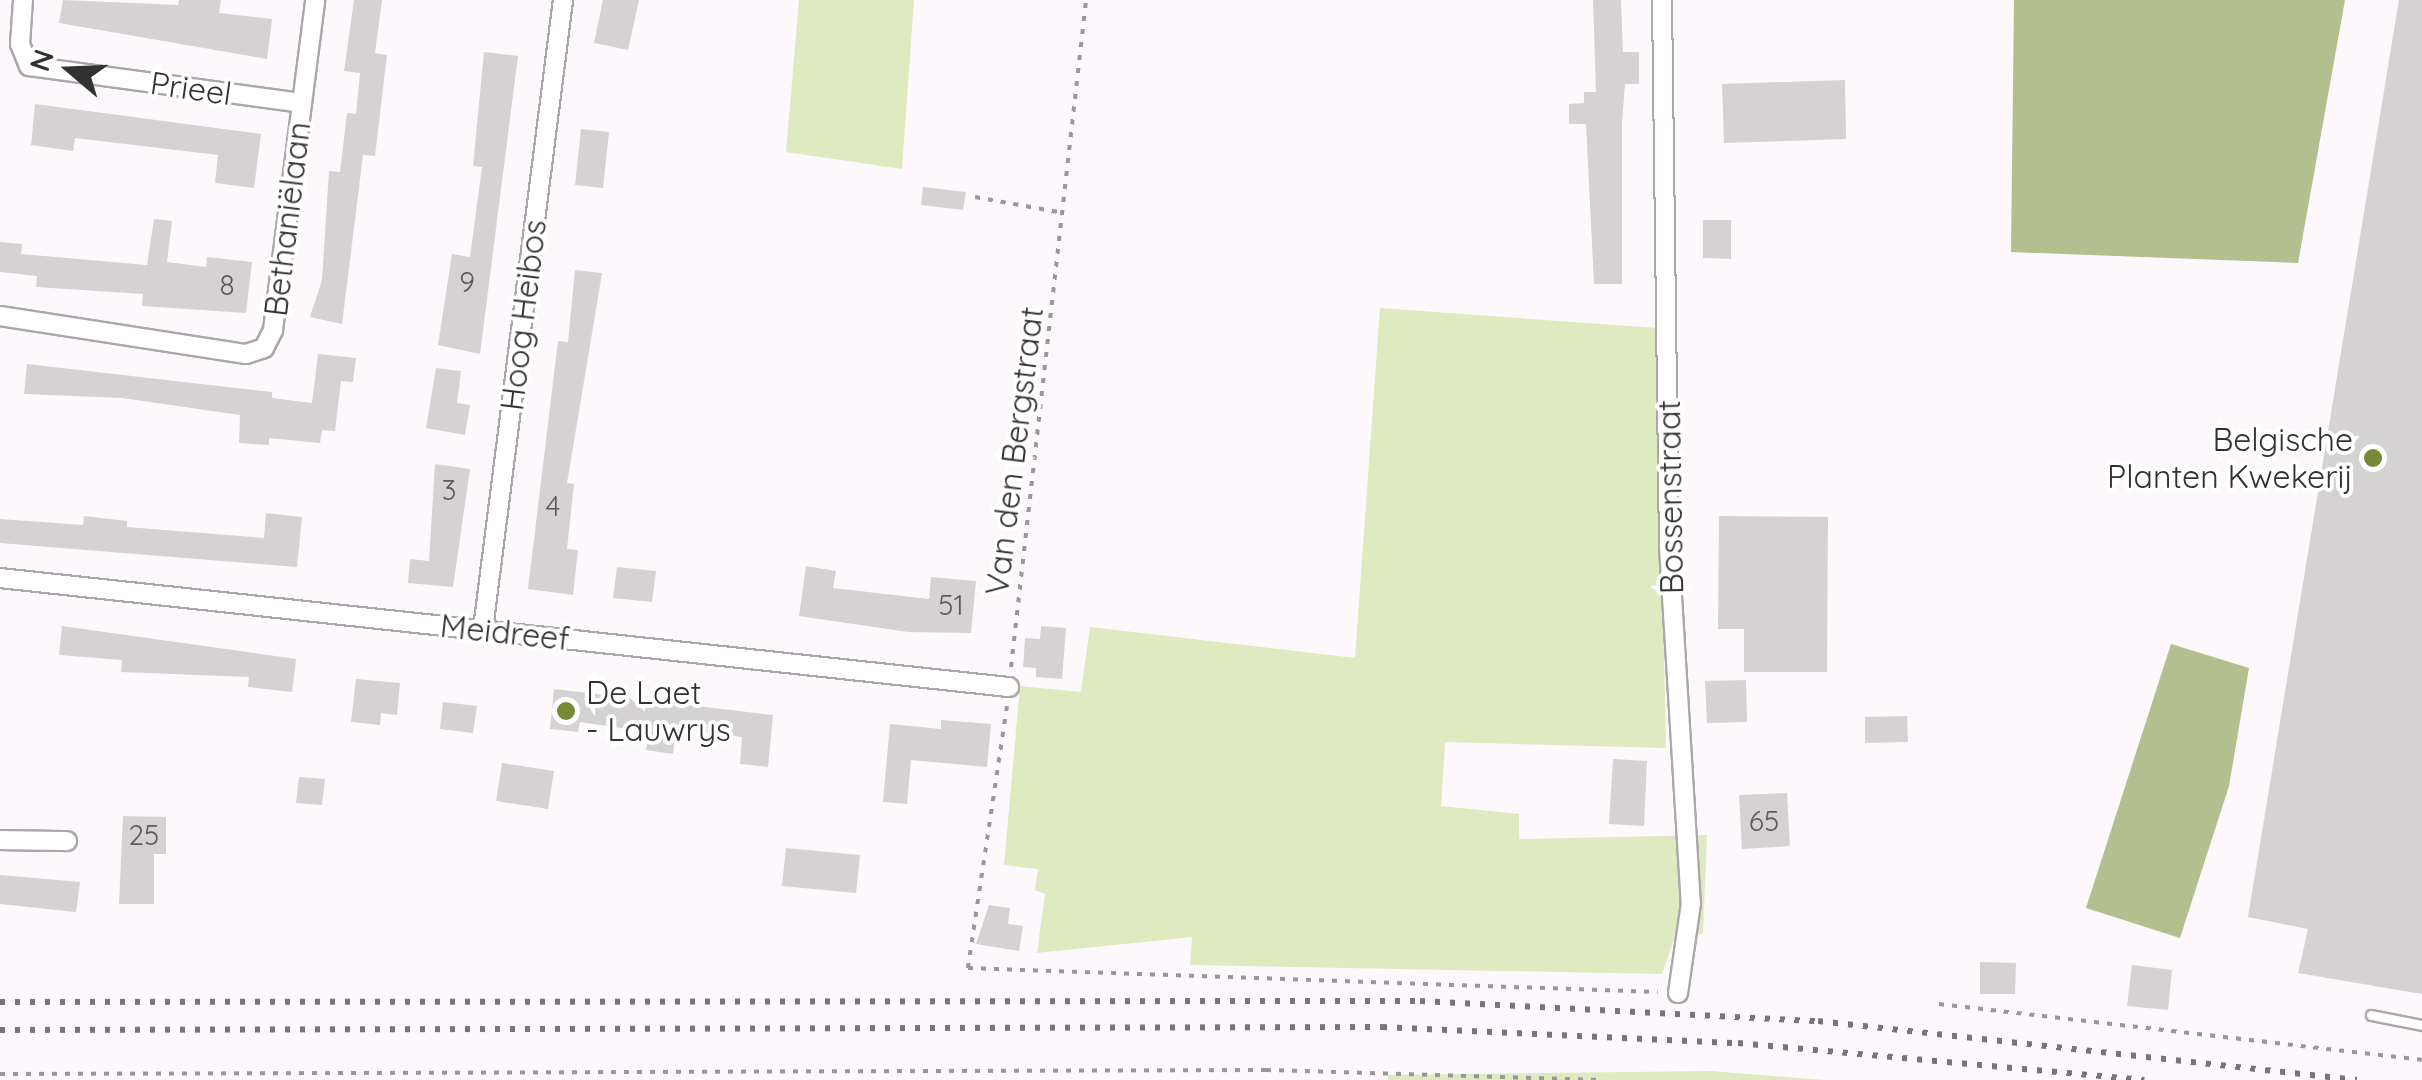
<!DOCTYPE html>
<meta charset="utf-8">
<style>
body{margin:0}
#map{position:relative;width:2422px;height:1080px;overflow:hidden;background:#fcf8fb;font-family:Quicksand,sans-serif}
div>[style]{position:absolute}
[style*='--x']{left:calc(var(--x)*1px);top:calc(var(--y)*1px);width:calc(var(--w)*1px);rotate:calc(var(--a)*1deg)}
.green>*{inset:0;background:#dfeac0}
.water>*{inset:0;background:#b3bf8e}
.building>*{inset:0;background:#d5d2d4}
.path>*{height:4px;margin-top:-2px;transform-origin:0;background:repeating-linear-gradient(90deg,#999799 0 5px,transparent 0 13px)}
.roads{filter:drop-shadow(2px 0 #aba7aa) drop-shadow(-2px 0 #aba7aa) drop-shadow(0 2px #aba7aa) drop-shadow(0 -2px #aba7aa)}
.service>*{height:9px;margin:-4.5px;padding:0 4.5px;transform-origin:4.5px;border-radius:4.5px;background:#fff}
.minor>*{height:18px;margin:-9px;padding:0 9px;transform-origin:9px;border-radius:9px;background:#fff}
.rail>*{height:6px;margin-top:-3px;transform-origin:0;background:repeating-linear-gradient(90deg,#777577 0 5px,transparent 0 15px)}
.dots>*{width:28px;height:28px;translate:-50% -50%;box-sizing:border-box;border:5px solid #fff;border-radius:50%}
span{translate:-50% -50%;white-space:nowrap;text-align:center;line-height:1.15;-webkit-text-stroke:8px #fff;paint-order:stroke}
.number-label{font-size:28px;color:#5c5a5b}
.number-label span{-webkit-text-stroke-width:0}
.street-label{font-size:32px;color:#333233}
.poi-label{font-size:32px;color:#333233}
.right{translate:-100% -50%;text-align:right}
.left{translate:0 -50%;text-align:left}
.north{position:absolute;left:20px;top:20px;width:100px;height:100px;-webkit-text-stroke:8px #fff;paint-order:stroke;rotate:289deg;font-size:28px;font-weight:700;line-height:40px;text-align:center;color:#333233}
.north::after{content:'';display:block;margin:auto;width:35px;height:45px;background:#333233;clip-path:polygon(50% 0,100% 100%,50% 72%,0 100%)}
</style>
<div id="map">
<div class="green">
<div style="clip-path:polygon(799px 0,914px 0,902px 169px,786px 152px)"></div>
<div style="clip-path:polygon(1380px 308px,1657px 328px,1666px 748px,1445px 742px,1441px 806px,1519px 814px,1519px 839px,1707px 835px,1703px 934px,1676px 933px,1662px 974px,1190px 965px,1192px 937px,1037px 953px,1045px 894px,1035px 890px,1038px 869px,1004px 865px,1020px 686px,1081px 692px,1090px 627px,1355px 658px)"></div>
<div style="clip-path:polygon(1711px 1071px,1824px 1080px,1388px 1080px,1388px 1075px)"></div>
</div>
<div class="water">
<div style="clip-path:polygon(2014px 0,2345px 0,2298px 263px,2011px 252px)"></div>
<div style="clip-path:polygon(2171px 644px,2249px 668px,2229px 786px,2180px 938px,2086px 908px)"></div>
</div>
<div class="building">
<div style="clip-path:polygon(63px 0,178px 5px,179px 0,221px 0,219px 13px,272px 19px,267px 59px,59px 23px)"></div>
<div style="clip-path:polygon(354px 0,382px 0,375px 53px,387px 55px,375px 156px,363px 155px,342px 324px,310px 317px,322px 280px,329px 171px,340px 172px,347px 113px,356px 114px,360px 73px,344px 71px)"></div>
<div style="clip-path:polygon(603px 0,639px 0,628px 50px,594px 43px)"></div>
<div style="clip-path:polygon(1593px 0,1621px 0,1623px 52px,1639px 52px,1639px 84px,1625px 84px,1622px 124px,1622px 284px,1594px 284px,1586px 124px,1569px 124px,1569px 104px,1584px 103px,1584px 92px,1596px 92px)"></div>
<div style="clip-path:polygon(2399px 0,2422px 0,2422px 994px,2298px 973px,2308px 929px,2248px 917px)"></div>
<div style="clip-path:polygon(484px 52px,518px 56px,480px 354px,438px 345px,452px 254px,470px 257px,482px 167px,473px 166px)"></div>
<div style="clip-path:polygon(1845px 80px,1846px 139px,1724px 143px,1722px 84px)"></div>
<div style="clip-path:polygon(35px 104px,261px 134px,254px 188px,215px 183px,218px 155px,75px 138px,73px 151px,31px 145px)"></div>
<div style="clip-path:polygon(581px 129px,609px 132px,603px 188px,575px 185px)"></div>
<div style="clip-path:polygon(923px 187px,966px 192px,963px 210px,921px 205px)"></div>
<div style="clip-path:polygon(154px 219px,172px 221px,167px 262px,206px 267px,207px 257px,252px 262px,246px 313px,142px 306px,143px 294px,36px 287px,37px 276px,0 272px,0 242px,22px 244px,21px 254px,147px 265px)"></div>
<div style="clip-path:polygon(1703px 220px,1731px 220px,1731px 259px,1703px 258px)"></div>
<div style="clip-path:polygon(575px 270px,602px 273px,567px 483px,574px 484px,567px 549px,578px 550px,573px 595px,528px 589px,558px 341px,568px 342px)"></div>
<div style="clip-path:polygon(318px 354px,356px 358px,353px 382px,341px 381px,335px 431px,322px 430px,320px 443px,269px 438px,269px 445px,239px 443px,240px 415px,122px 398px,24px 394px,27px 364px,272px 392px,272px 398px,312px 403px)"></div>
<div style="clip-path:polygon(436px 368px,461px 371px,457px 403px,470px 405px,465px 435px,426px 428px)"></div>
<div style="clip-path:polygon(435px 464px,470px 469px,453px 587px,408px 583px,410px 559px,429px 561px)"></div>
<div style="clip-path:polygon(266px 513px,302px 517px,297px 567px,0 543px,0 519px,83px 525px,84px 516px,127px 521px,127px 527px,264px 538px)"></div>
<div style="clip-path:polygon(1719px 516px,1828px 517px,1827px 672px,1744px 672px,1744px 629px,1718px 629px)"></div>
<div style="clip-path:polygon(806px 566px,836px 571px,833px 588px,929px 599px,931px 577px,976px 581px,971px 633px,908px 632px,799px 616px)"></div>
<div style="clip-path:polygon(617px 567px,656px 571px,652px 602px,613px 598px)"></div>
<div style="clip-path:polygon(62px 626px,296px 659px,292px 692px,248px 687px,249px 677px,121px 672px,122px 660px,59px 655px)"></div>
<div style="clip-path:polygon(1041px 626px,1066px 628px,1062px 679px,1036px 677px,1036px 668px,1023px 667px,1025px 638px,1040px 639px)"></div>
<div style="clip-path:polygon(356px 679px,400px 683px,397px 715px,381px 713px,380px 725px,351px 722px)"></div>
<div style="clip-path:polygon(1746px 680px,1747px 722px,1707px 723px,1705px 681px)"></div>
<div style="clip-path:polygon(554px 689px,773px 715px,768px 767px,740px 764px,742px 737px,676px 728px,673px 754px,646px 750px,649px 732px,580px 722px,578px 732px,550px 729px)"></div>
<div style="clip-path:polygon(443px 702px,477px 706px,473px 733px,440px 729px)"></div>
<div style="clip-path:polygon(1907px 716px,1908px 742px,1865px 743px,1865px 717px)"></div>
<div style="clip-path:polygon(941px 720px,991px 724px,987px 767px,911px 760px,907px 804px,883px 802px,890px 724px,941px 729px)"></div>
<div style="clip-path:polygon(1613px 759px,1647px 761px,1644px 826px,1609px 824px)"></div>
<div style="clip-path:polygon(502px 763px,554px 771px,548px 809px,496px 801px)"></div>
<div style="clip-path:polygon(299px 777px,325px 779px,322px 805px,296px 803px)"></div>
<div style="clip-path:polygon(1787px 793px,1790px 846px,1742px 849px,1739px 795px)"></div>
<div style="clip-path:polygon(123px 816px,166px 817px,166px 854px,154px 854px,154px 904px,119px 904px)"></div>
<div style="clip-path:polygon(786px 848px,860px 855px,856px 893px,782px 886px)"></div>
<div style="clip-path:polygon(0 875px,80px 882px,76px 912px,0 904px)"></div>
<div style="clip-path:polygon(989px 905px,1010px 908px,1008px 924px,1023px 926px,1019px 951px,976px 944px)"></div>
<div style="clip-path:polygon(1980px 962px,2016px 963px,2015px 994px,1980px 994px)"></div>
<div style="clip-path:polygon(2132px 965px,2172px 970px,2168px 1010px,2127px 1006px)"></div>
</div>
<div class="path">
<div style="--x:975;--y:197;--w:90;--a:10.2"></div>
<div style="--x:1011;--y:667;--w:671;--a:-83.58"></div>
<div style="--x:1007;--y:706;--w:265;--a:98.5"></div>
<div style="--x:968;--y:968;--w:690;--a:1.99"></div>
<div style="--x:1939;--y:1004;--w:486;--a:6.6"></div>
<div style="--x:0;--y:1074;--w:1266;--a:-0.18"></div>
<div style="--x:1266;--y:1070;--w:337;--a:1.7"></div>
</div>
<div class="roads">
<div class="service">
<div style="--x:2371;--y:1015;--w:52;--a:11.1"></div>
</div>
<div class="minor">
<div style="--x:23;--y:0;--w:44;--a:93.9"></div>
<div style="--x:20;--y:44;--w:24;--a:68"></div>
<div style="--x:29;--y:66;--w:275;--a:7.7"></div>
<div style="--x:1662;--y:0;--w:547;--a:89.27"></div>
<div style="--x:1669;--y:547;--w:357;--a:86.5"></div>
<div style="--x:1691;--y:903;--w:91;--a:98.2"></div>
<div style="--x:0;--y:316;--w:249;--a:8.8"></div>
<div style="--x:246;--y:354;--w:19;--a:-18"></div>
<div style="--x:264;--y:348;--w:20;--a:-63"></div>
<div style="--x:273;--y:330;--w:333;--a:-82.7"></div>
<div style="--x:0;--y:578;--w:1015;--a:6.17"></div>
<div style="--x:483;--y:629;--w:634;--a:-82.75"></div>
<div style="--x:0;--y:840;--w:67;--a:0.9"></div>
</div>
</div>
<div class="rail">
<div style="--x:0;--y:1002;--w:1420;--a:-0.04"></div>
<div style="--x:1420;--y:1001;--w:399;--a:2.9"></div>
<div style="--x:1818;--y:1021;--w:542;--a:6.25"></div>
<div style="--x:0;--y:1030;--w:1382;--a:-0.12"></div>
<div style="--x:1382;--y:1027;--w:356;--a:2.6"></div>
<div style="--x:1738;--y:1043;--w:408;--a:5.2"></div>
</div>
<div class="dots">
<div style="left:2373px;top:458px;background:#778837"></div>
<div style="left:566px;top:711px;background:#778837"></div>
</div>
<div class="number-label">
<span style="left:467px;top:282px">9</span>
<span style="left:227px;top:285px">8</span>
<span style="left:449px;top:490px">3</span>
<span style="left:553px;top:506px">4</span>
<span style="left:951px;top:605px">51</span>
<span style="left:1764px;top:821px">65</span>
<span style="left:144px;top:835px">25</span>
</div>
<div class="street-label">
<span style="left:191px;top:88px;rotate:8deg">Prieel</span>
<span style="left:287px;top:219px;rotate:-83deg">Bethaniëlaan</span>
<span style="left:523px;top:315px;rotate:-83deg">Hoog Heibos</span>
<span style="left:1014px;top:451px;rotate:-83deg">Van den Bergstraat</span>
<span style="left:1670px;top:497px;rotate:-91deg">Bossenstraat</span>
<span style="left:505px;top:632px;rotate:6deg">Meidreef</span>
</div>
<div class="poi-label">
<span class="right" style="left:2353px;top:458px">Belgische<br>Planten Kwekerij</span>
<span class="left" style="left:586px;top:711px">De Laet<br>- Lauwrys</span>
</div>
<div class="north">N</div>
</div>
